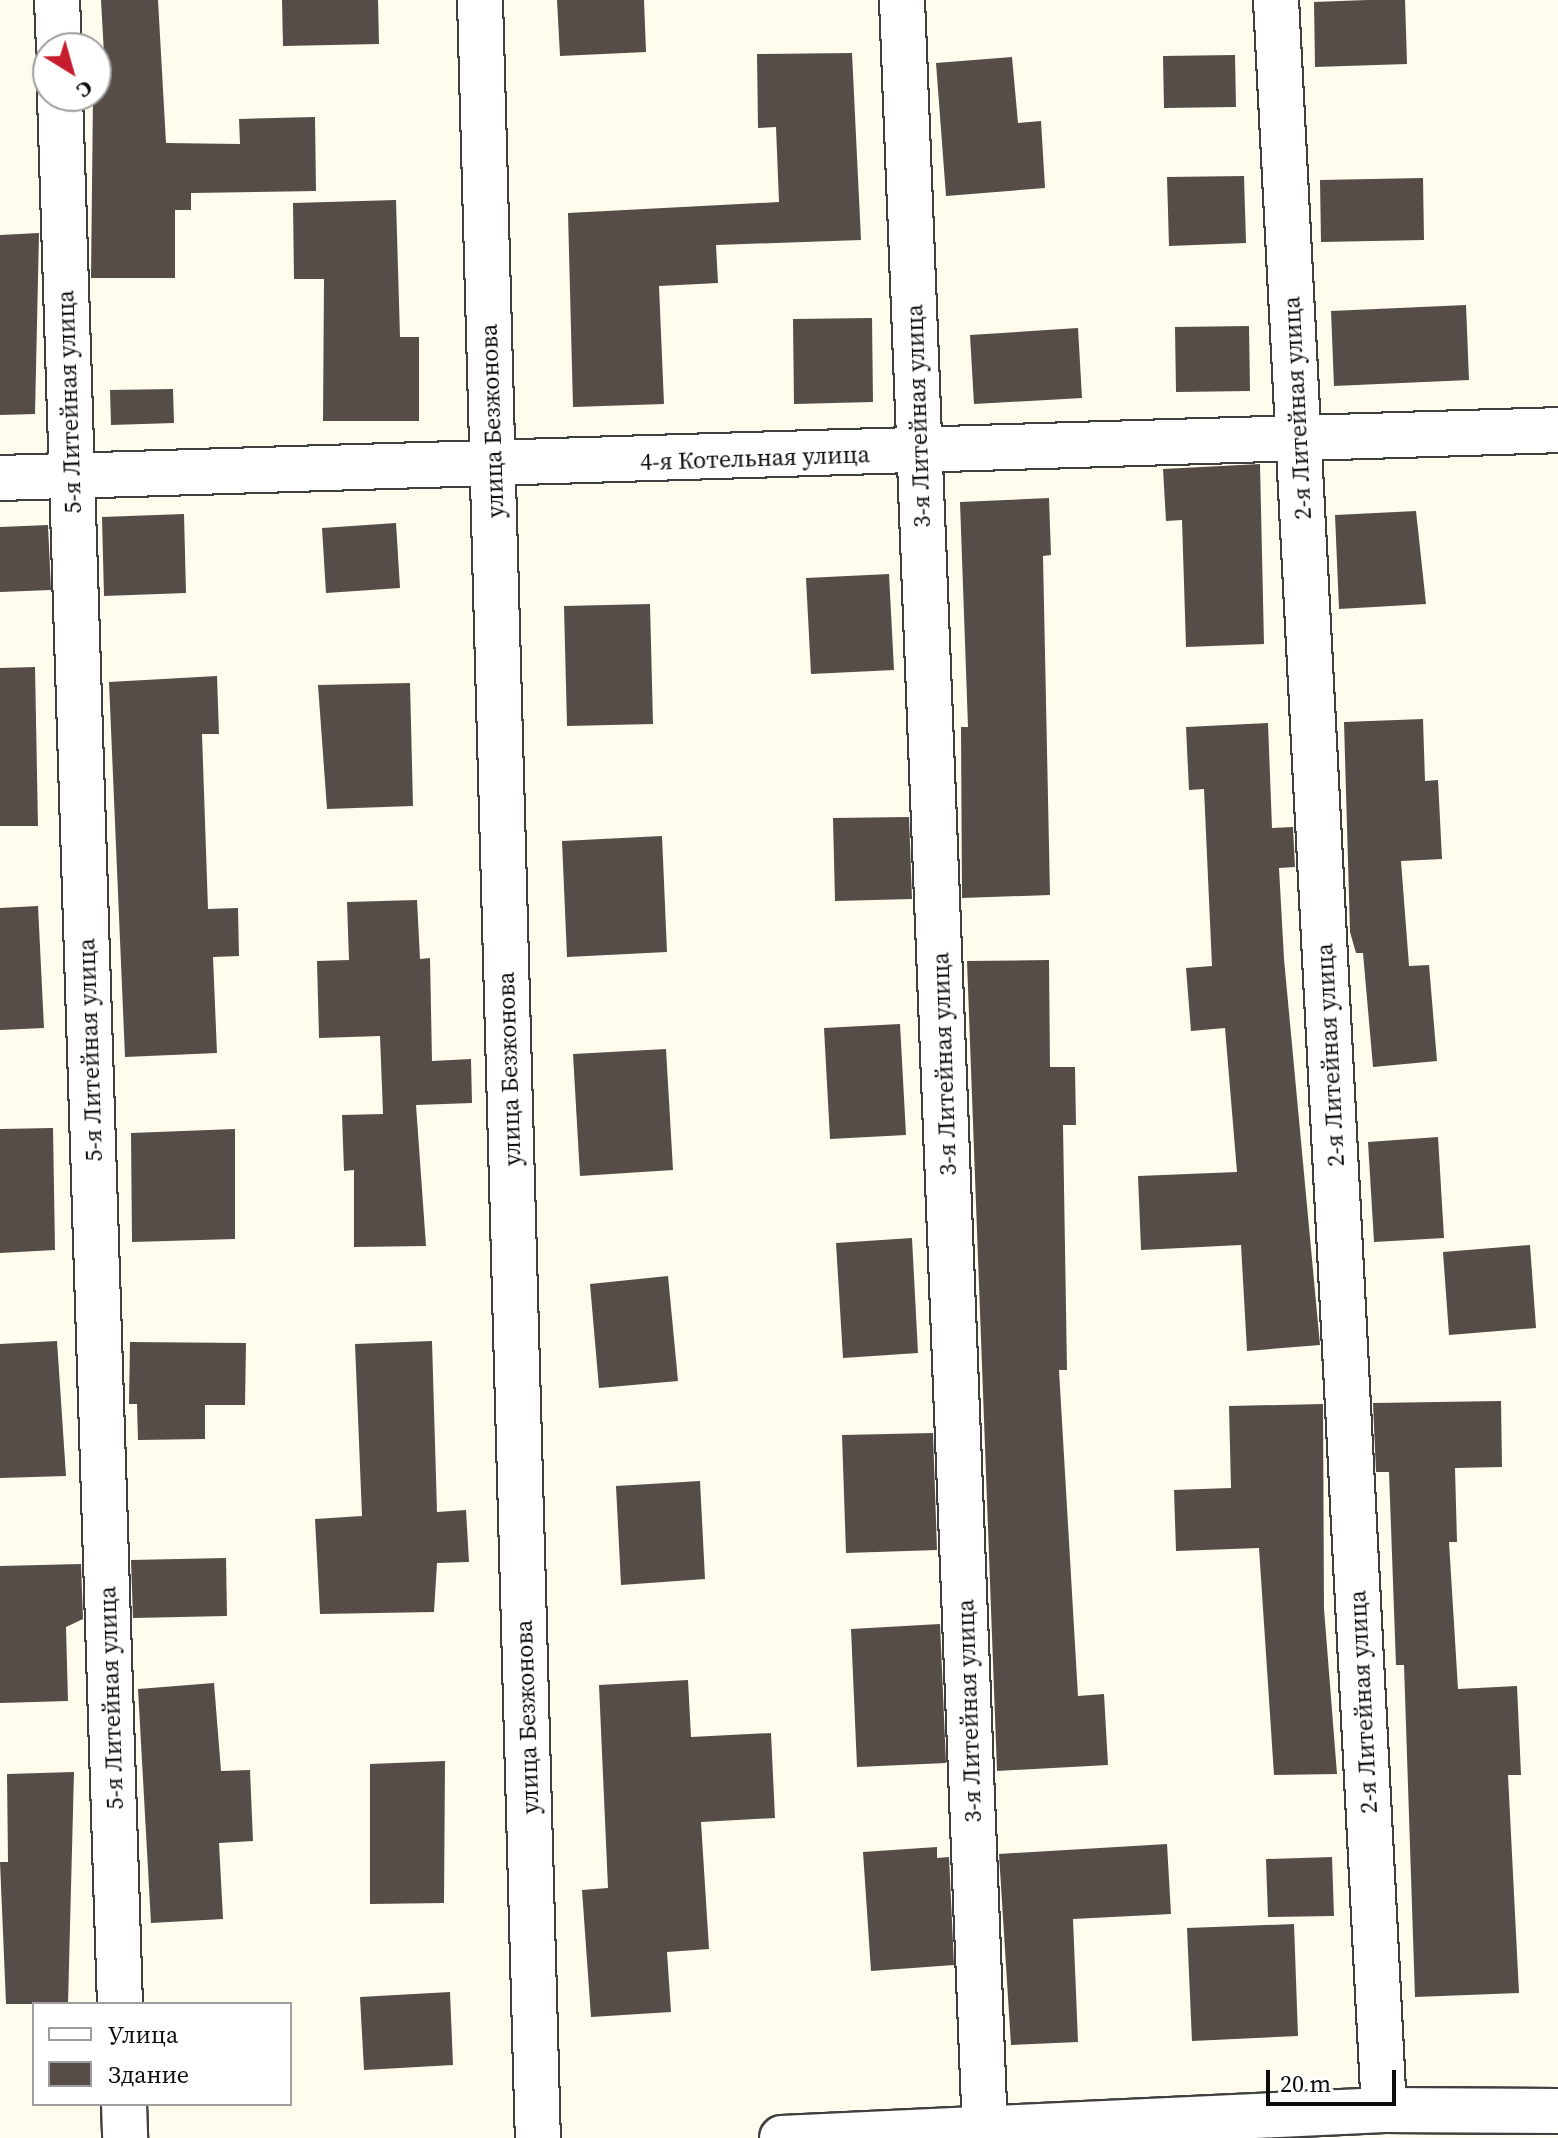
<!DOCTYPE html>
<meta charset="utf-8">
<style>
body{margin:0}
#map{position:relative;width:1558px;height:2138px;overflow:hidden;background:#fffbed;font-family:"Source Serif 4",serif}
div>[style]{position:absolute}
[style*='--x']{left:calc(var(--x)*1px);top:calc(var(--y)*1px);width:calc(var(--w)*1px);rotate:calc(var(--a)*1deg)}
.building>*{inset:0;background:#564d49}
.roads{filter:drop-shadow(2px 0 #404040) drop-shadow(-2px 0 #404040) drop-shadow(0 2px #404040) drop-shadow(0 -2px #404040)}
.minor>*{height:44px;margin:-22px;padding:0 22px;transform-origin:22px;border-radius:22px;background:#fff}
span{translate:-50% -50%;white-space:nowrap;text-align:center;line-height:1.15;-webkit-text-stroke:8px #fff;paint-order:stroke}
.street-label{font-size:24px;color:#0d0d0d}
.legend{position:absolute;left:32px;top:2002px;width:260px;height:104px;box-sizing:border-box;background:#fff;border:2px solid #9e9e9e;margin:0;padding:10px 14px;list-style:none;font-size:24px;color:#0d0d0d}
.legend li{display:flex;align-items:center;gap:16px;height:40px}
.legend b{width:40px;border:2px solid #9e9e9e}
.north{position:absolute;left:32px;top:32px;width:80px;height:80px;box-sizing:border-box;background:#fff;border:2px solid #9e9e9e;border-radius:50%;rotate:143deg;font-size:22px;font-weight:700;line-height:32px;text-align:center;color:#0d0d0d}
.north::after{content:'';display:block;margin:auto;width:28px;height:36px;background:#c61c2d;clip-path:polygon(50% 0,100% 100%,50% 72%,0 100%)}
.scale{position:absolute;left:1266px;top:2070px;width:130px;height:36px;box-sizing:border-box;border:4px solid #0d0d0d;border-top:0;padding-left:10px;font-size:24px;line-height:28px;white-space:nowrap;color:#0d0d0d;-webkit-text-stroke:6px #fff;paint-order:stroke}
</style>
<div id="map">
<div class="building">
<div style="clip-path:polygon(101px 0,158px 0,166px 143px,240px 144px,239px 119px,315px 117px,316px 191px,191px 193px,191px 210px,175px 210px,175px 278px,91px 278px,93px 96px,96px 74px,105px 73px)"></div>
<div style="clip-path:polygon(282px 0,378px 0,379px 44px,283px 46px)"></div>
<div style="clip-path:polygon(557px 0,644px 0,646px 52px,560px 56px)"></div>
<div style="clip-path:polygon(1367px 0,1405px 0,1407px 64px,1315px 67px,1314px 2px)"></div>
<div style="clip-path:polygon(852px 53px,861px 240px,716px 245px,718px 283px,659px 286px,664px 404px,573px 407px,568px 213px,779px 202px,776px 127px,758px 128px,757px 54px)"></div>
<div style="clip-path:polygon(1235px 55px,1236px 107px,1164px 108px,1163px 56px)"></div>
<div style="clip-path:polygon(1012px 57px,1018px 123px,1041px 121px,1045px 188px,946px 196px,936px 63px)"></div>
<div style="clip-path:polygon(1244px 176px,1246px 243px,1169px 246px,1167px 177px)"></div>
<div style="clip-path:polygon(1423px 178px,1424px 240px,1321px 242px,1320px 180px)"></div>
<div style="clip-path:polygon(396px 200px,400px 337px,419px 337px,419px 421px,323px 421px,324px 279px,294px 279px,293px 203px)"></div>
<div style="clip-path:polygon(39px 233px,35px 414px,0 415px,0 235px)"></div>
<div style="clip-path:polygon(1466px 305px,1469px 380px,1334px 386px,1331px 311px)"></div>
<div style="clip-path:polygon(872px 318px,873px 402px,794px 404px,793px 319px)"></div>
<div style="clip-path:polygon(1249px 326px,1250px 391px,1176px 392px,1175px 327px)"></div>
<div style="clip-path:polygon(1078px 328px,1082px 398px,974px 404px,970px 335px)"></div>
<div style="clip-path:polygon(173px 389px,174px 423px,111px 425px,110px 390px)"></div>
<div style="clip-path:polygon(1260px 464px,1264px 644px,1186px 647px,1182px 520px,1166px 521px,1163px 469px)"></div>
<div style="clip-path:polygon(1049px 498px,1051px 555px,1043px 556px,1050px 895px,962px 898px,961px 727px,968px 727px,960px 502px)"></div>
<div style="clip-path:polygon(1416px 511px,1426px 604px,1339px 609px,1335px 515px)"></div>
<div style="clip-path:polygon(184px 514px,186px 593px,104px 596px,102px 517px)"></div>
<div style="clip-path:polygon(396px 523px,400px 588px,326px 593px,322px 528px)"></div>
<div style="clip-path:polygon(48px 525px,51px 590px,0 592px,0 527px)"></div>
<div style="clip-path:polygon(889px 574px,894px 670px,811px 674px,806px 578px)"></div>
<div style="clip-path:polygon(650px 604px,653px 724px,567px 726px,564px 606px)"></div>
<div style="clip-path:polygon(35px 667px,38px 826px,0 826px,0 668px)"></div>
<div style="clip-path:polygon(217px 676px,219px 734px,202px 734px,208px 909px,238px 908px,239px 956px,213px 957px,217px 1053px,125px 1057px,109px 682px)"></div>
<div style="clip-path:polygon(410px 683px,413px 806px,327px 809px,318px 685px)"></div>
<div style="clip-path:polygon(1423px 719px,1425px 781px,1438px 780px,1442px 859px,1401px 861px,1409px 966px,1429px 965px,1437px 1061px,1373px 1067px,1363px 953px,1356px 953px,1350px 932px,1344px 722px)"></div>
<div style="clip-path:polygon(1268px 723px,1272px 828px,1293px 827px,1295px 867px,1279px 868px,1284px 959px,1320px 1345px,1247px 1351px,1241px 1245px,1141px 1250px,1138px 1176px,1237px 1172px,1225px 1028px,1191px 1031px,1186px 968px,1212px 966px,1204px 789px,1189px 790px,1186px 727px)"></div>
<div style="clip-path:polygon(909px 817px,912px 899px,835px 901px,833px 818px)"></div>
<div style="clip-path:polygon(662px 836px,667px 952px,567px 957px,562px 841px)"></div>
<div style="clip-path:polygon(417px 900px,420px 959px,430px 958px,432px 1061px,471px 1059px,472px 1103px,416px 1105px,426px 1246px,354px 1247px,354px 1170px,344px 1171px,342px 1115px,383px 1114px,380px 1036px,319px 1038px,317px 961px,349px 960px,347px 902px)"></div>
<div style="clip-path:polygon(38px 906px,44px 1028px,0 1030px,0 908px)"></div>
<div style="clip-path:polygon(1049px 960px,1050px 1067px,1075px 1067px,1076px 1125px,1063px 1125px,1067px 1370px,1059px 1370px,1078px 1696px,1104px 1694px,1108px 1765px,997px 1771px,967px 961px)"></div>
<div style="clip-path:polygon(900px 1024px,906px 1135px,830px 1139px,824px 1028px)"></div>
<div style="clip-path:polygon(666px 1049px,673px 1170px,580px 1176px,573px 1054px)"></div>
<div style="clip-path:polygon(53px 1128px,55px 1250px,0 1253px,0 1129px)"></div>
<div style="clip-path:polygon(235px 1129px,235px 1239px,132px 1242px,131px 1133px)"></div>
<div style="clip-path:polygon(1438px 1137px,1444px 1238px,1374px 1242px,1368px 1142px)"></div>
<div style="clip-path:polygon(912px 1238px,918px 1353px,843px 1358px,836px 1243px)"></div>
<div style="clip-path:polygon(1530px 1245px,1536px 1328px,1449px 1335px,1443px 1252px)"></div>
<div style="clip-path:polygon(668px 1276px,678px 1381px,599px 1388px,590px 1284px)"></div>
<div style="clip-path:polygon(57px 1341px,66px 1476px,0 1478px,0 1344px)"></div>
<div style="clip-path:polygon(432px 1341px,437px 1512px,466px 1510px,469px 1562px,437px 1563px,434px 1612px,320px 1614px,315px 1519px,362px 1516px,355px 1344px)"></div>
<div style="clip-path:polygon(130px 1342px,246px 1343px,245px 1405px,205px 1405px,205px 1439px,138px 1440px,137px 1404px,129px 1404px)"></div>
<div style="clip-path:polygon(1501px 1401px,1502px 1467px,1455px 1468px,1457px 1542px,1449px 1542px,1458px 1689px,1517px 1686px,1521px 1775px,1508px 1775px,1519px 1993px,1415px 1997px,1404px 1665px,1396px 1665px,1389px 1472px,1376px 1472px,1373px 1403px)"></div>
<div style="clip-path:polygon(1323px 1404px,1324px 1609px,1337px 1774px,1274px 1775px,1259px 1548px,1176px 1551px,1174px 1490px,1231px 1488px,1229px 1406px)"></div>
<div style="clip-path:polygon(933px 1433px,937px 1550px,846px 1553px,842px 1435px)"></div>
<div style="clip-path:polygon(700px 1481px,705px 1579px,621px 1585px,616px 1486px)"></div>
<div style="clip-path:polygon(226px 1558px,227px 1616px,133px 1618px,131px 1560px)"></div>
<div style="clip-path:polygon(81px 1564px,83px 1619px,66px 1627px,68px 1701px,0 1703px,0 1566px)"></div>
<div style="clip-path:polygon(940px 1624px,946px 1763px,857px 1767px,851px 1629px)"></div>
<div style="clip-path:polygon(688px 1680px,691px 1737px,771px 1733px,775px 1818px,701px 1822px,709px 1949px,667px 1952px,671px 2012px,591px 2017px,582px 1890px,608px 1888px,599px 1685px)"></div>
<div style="clip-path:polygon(214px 1683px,221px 1771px,250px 1770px,253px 1841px,219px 1843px,223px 1919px,151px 1923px,138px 1689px)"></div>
<div style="clip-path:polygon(445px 1761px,444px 1903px,370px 1904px,370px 1764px)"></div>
<div style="clip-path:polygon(74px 1772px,68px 2004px,6px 2004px,0 1862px,8px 1862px,7px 1774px)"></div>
<div style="clip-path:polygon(1167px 1844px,1171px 1914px,1073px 1919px,1078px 2042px,1011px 2045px,999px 1854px)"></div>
<div style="clip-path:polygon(937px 1847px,937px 1858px,949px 1857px,954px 1965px,871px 1971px,863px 1852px)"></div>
<div style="clip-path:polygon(1332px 1857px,1334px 1916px,1268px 1917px,1266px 1859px)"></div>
<div style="clip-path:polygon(1294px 1924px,1298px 2036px,1192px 2041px,1187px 1928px)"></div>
<div style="clip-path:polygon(450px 1992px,453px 2065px,364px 2070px,360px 1997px)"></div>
</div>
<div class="roads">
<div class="minor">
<div style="--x:57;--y:0;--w:48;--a:87.6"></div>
<div style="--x:480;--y:0;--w:2139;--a:88.45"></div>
<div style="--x:902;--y:0;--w:2130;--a:87.77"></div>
<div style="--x:1276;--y:0;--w:2113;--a:87.07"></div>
<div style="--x:60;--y:96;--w:1909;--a:88.2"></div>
<div style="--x:0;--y:478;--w:1559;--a:-1.76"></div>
<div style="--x:124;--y:2104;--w:34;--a:88"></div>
<div style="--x:782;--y:2138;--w:603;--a:-2.66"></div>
<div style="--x:1384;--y:2110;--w:174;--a:0.3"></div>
</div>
</div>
<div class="street-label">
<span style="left:69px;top:402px;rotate:-92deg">5-я Литейная улица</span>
<span style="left:1297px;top:408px;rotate:-93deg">2-я Литейная улица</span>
<span style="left:918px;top:416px;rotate:-92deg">3-я Литейная улица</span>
<span style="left:492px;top:421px;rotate:-92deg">улица Безжонова</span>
<span style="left:755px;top:458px;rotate:-2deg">4-я Котельная улица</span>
<span style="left:90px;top:1050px;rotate:-92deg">5-я Литейная улица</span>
<span style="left:1330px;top:1055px;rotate:-93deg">2-я Литейная улица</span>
<span style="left:944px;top:1064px;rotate:-92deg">3-я Литейная улица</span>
<span style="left:509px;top:1069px;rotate:-92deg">улица Безжонова</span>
<span style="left:111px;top:1698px;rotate:-92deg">5-я Литейная улица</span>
<span style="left:1363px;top:1702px;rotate:-93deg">2-я Литейная улица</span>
<span style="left:969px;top:1711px;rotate:-92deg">3-я Литейная улица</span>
<span style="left:527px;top:1717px;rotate:-92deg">улица Безжонова</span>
</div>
<ul class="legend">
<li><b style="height:10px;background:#fff"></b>Улица</li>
<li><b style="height:22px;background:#564d49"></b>Здание</li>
</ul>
<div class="north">С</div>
<div class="scale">20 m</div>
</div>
